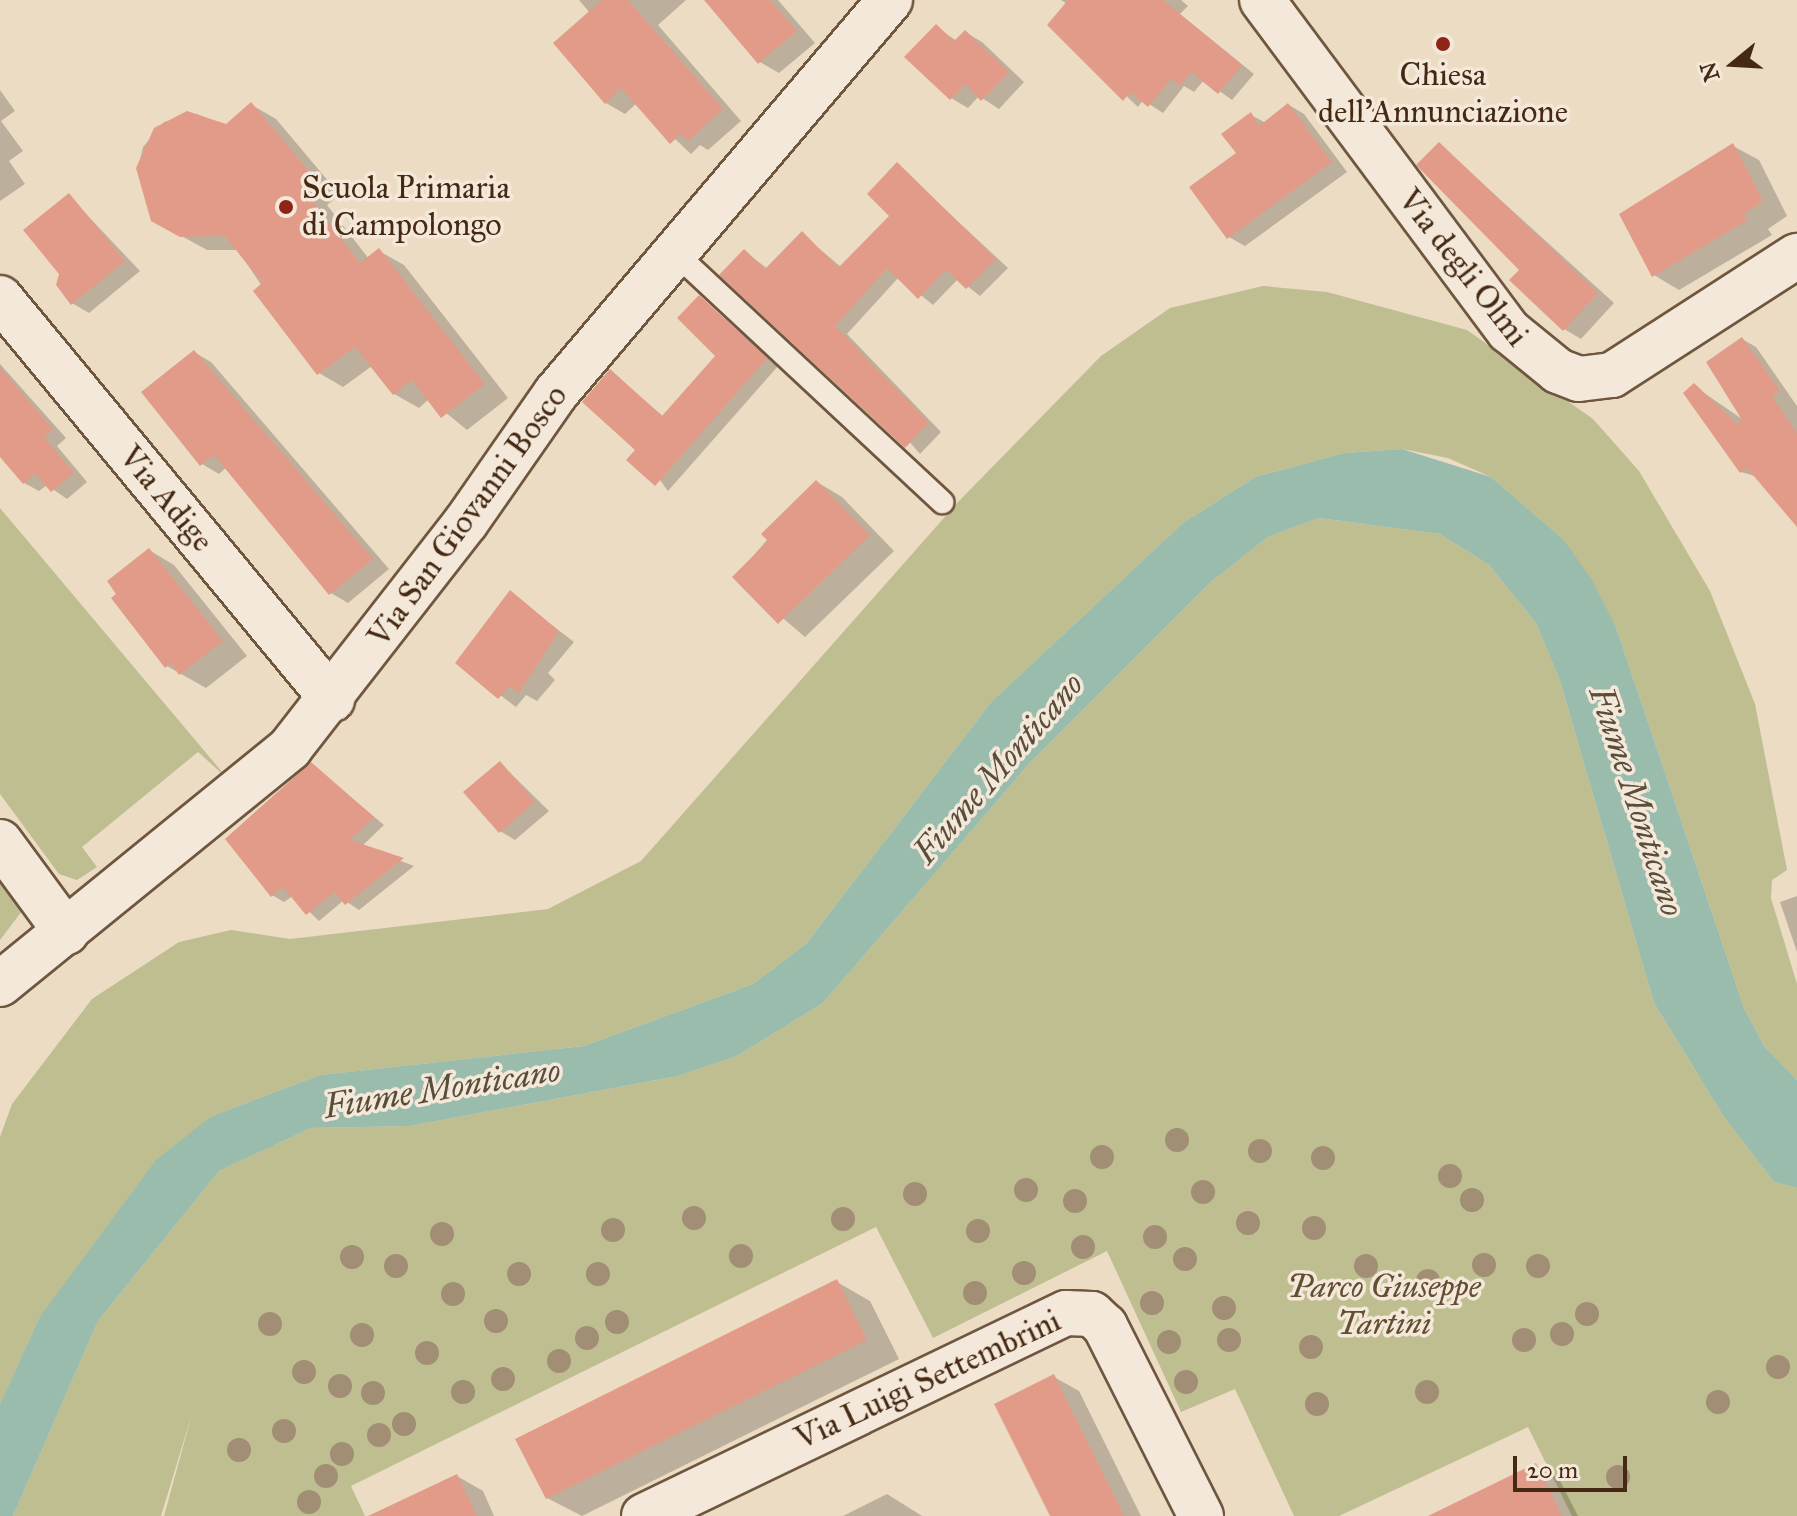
<!DOCTYPE html>
<style>
body{margin:0}
#map{position:relative;width:1797px;height:1516px;overflow:hidden;background:#ecdcc4;font-family:"IM FELL Great Primer",serif}
div>[style]{position:absolute}
[style*='--x']{left:calc(var(--x)*1px);top:calc(var(--y)*1px);width:calc(var(--w)*1px);rotate:calc(var(--a)*1deg)}
.green>*{inset:0;background:#bebe90}
.water>*{inset:0;background:#9abcad}
.shadow>*{inset:0;background:#0003}
.building>*{inset:0;background:#e29b88}
.roads{filter:drop-shadow(2px 0 #6f563f) drop-shadow(-2px 0 #6f563f) drop-shadow(0 2px #6f563f) drop-shadow(0 -2px #6f563f)}
.service>*{height:22px;margin:-11px;padding:0 11px;transform-origin:11px;border-radius:11px;background:#f3e8d9}
.minor>*{height:44px;margin:-22px;padding:0 22px;transform-origin:22px;border-radius:22px;background:#f3e8d9}
.trees>*{width:24px;height:24px;margin:-12px;border-radius:50%;background:#a18e74}
.dots>*{width:22px;height:22px;translate:-50% -50%;box-sizing:border-box;border:4px solid #f3e8d9;border-radius:50%}
span{translate:-50% -50%;white-space:nowrap;text-align:center;line-height:1.15;-webkit-text-stroke:7px #f3e8d9;paint-order:stroke}
.poi-label{font-size:32px;color:#452913}
.left{translate:0 -50%;text-align:left}
.street-label{font-size:32px;color:#452913}
.park-label{font-size:32px;color:#634e32;font-style:italic}
.water-label{font-size:34px;color:#5a4e3a;font-style:italic}
.north{position:absolute;left:1693px;top:24px;width:80px;height:80px;-webkit-text-stroke:6px #f3e8d9;paint-order:stroke;rotate:252deg;font-size:22px;font-weight:700;line-height:32px;text-align:center;color:#452913}
.north::after{content:'';display:block;margin:auto;width:28px;height:36px;background:#452913;clip-path:polygon(50% 0,100% 100%,50% 72%,0 100%)}
.scale{position:absolute;left:1513px;top:1456px;width:114px;height:36px;box-sizing:border-box;border:4px solid #452913;border-top:0;padding-left:10px;font-size:24px;line-height:28px;white-space:nowrap;color:#452913;-webkit-text-stroke:6px #f3e8d9;paint-order:stroke}
</style>
<div id="map">
<div class="green">
<div style="clip-path:polygon(1263px 286px,1327px 292px,1467px 330px,1593px 419px,1639px 471px,1710px 591px,1755px 704px,1787px 870px,1772px 880px,1771px 898px,1797px 984px,1797px 1080px,1764px 1046px,1744px 1008px,1616px 627px,1563px 539px,1491px 477px,1448px 458px,1402px 449px,1344px 453px,1255px 477px,1183px 523px,992px 701px,806px 944px,753px 984px,584px 1046px,320px 1075px,212px 1116px,39px 1318px,0 1404px,0 1137px,12px 1104px,92px 999px,179px 942px,231px 930px,290px 939px,548px 909px,641px 861px,958px 502px,1101px 356px,1170px 308px)"></div>
<div style="clip-path:polygon(0 508px,228px 779px,198px 752px,82px 847px,97px 867px,77px 880px,59px 874px,0 794px)"></div>
<div style="clip-path:polygon(1319px 518px,1440px 534px,1489px 565px,1536px 623px,1560px 681px,1654px 1003px,1724px 1117px,1774px 1182px,1797px 1188px,1797px 1516px,1572px 1516px,1528px 1427px,1339px 1516px,1294px 1516px,1235px 1389px,1181px 1412px,1107px 1251px,933px 1338px,876px 1227px,351px 1486px,365px 1516px,164px 1516px,192px 1414px,161px 1516px,13px 1516px,98px 1321px,219px 1171px,311px 1128px,410px 1126px,678px 1076px,737px 1056px,823px 1003px,1029px 764px,1212px 581px,1268px 537px)"></div>
<div style="clip-path:polygon(0 878px,22px 911px,0 940px)"></div>
</div>
<div class="water">
<div style="clip-path:polygon(1402px 449px,1491px 477px,1563px 539px,1592px 580px,1616px 627px,1744px 1008px,1764px 1046px,1797px 1080px,1797px 1188px,1774px 1182px,1724px 1117px,1654px 1003px,1560px 681px,1536px 623px,1489px 565px,1440px 534px,1319px 518px,1268px 537px,1212px 581px,1029px 764px,823px 1003px,737px 1056px,678px 1076px,410px 1126px,311px 1128px,219px 1171px,98px 1321px,13px 1516px,0 1516px,0 1404px,39px 1318px,156px 1160px,212px 1116px,320px 1075px,584px 1046px,753px 984px,806px 944px,992px 701px,1183px 523px,1255px 477px,1344px 453px)"></div>
</div>
<div class="shadow">
<div style="clip-path:polygon(579px 0,686px 0,658px 25px,741px 121px,708px 150px,700px 145px,691px 154px,637px 103px,625px 114px,606px 103px,590px 13px)"></div>
<div style="clip-path:polygon(706px 0,778px 0,815px 43px,779px 73px,760px 62px)"></div>
<div style="clip-path:polygon(1061px 0,1181px 0,1188px 6px,1180px 14px,1254px 74px,1232px 100px,1204px 80px,1194px 92px,1184px 86px,1163px 113px,1143px 100px,1138px 107px,1050px 24px,1067px 4px)"></div>
<div style="clip-path:polygon(936px 27px,957px 41px,965px 32px,982px 42px,1024px 82px,999px 109px,979px 96px,968px 108px,951px 98px)"></div>
<div style="clip-path:polygon(0 90px,15px 111px,1px 121px,23px 151px,9px 161px,25px 184px,0 201px)"></div>
<div style="clip-path:polygon(252px 105px,276px 119px,340px 195px,327px 205px,369px 259px,379px 251px,404px 265px,508px 398px,467px 430px,429px 399px,419px 408px,394px 394px,372px 366px,343px 387px,319px 373px,238px 250px,207px 250px,178px 234px,138px 168px,143px 147px,164px 122px,197px 114px,226px 127px)"></div>
<div style="clip-path:polygon(1289px 105px,1304px 114px,1347px 172px,1245px 246px,1229px 237px,1251px 115px,1266px 123px)"></div>
<div style="clip-path:polygon(1439px 144px,1614px 303px,1581px 339px,1564px 329px)"></div>
<div style="clip-path:polygon(1733px 146px,1759px 160px,1787px 216px,1768px 229px,1772px 235px,1679px 290px,1654px 275px)"></div>
<div style="clip-path:polygon(897px 165px,1008px 268px,980px 296px,958px 279px,933px 305px,899px 277px,847px 334px,941px 432px,920px 454px,744px 251px,768px 269px,802px 234px,841px 267px,892px 216px)"></div>
<div style="clip-path:polygon(69px 196px,140px 271px,89px 313px,72px 303px)"></div>
<div style="clip-path:polygon(700px 297px,778px 366px,668px 491px,638px 450px,610px 371px,664px 417px,718px 356px)"></div>
<div style="clip-path:polygon(1742px 339px,1756px 347px,1797px 406px,1797px 521px,1758px 477px,1741px 472px,1694px 386px,1745px 421px)"></div>
<div style="clip-path:polygon(194px 352px,211px 362px,389px 569px,348px 603px,331px 593px,227px 467px,219px 474px,202px 464px)"></div>
<div style="clip-path:polygon(0 364px,66px 438px,57px 446px,87px 482px,67px 499px,47px 485px,39px 491px,24px 483px,0 454px)"></div>
<div style="clip-path:polygon(817px 482px,842px 497px,894px 551px,805px 637px,735px 577px)"></div>
<div style="clip-path:polygon(149px 550px,174px 565px,247px 656px,206px 688px,167px 666px)"></div>
<div style="clip-path:polygon(510px 593px,574px 642px,548px 673px,555px 680px,537px 701px,526px 695px,516px 707px,458px 663px)"></div>
<div style="clip-path:polygon(500px 763px,549px 811px,515px 840px,500px 831px)"></div>
<div style="clip-path:polygon(311px 764px,384px 825px,362px 846px,414px 866px,359px 910px,344px 900px,319px 921px,293px 896px,284px 902px,272px 895px)"></div>
<div style="clip-path:polygon(1797px 896px,1797px 952px,1780px 902px)"></div>
<div style="clip-path:polygon(837px 1282px,870px 1301px,899px 1359px,582px 1516px,547px 1498px)"></div>
<div style="clip-path:polygon(1054px 1377px,1079px 1391px,1141px 1516px,1052px 1516px)"></div>
<div style="clip-path:polygon(1536px 1465px,1559px 1479px,1578px 1516px,1433px 1516px)"></div>
<div style="clip-path:polygon(457px 1476px,483px 1491px,494px 1516px,396px 1516px)"></div>
<div style="clip-path:polygon(887px 1494px,922px 1516px,843px 1516px)"></div>
</div>
<div class="building">
<div style="clip-path:polygon(602px 0,628px 0,723px 109px,688px 141px,681px 134px,670px 144px,621px 88px,605px 104px,553px 43px)"></div>
<div style="clip-path:polygon(704px 0,770px 0,797px 31px,758px 64px)"></div>
<div style="clip-path:polygon(1068px 0,1163px 0,1242px 65px,1218px 94px,1191px 72px,1180px 86px,1171px 79px,1148px 107px,1130px 92px,1123px 101px,1047px 25px)"></div>
<div style="clip-path:polygon(936px 24px,954px 41px,965px 30px,1009px 72px,981px 101px,965px 84px,950px 100px,904px 57px)"></div>
<div style="clip-path:polygon(251px 102px,317px 181px,304px 190px,360px 263px,379px 248px,485px 384px,441px 418px,412px 380px,393px 395px,355px 347px,317px 375px,253px 291px,262px 283px,225px 236px,180px 237px,151px 221px,136px 168px,154px 128px,187px 111px,226px 124px)"></div>
<div style="clip-path:polygon(1288px 103px,1332px 162px,1227px 239px,1189px 187px,1236px 153px,1221px 134px,1251px 112px,1259px 126px)"></div>
<div style="clip-path:polygon(1439px 142px,1598px 293px,1563px 331px,1509px 280px,1519px 270px,1416px 165px)"></div>
<div style="clip-path:polygon(1733px 143px,1763px 201px,1744px 214px,1748px 220px,1652px 277px,1619px 214px)"></div>
<div style="clip-path:polygon(897px 162px,996px 259px,966px 289px,946px 270px,918px 299px,887px 268px,835px 326px,929px 423px,905px 448px,719px 275px,744px 249px,765px 269px,802px 231px,838px 268px,889px 216px,867px 194px)"></div>
<div style="clip-path:polygon(69px 193px,125px 261px,71px 305px,56px 285px,59px 274px,23px 230px)"></div>
<div style="clip-path:polygon(699px 295px,767px 358px,655px 486px,626px 460px,635px 450px,582px 402px,610px 369px,662px 416px,715px 356px,677px 318px)"></div>
<div style="clip-path:polygon(1742px 337px,1780px 391px,1772px 396px,1797px 433px,1797px 527px,1747px 468px,1740px 473px,1683px 393px,1694px 383px,1737px 424px,1742px 420px,1706px 362px)"></div>
<div style="clip-path:polygon(194px 350px,373px 559px,329px 595px,214px 455px,200px 466px,141px 392px)"></div>
<div style="clip-path:polygon(0 368px,53px 429px,44px 437px,74px 473px,51px 492px,35px 474px,23px 484px,0 457px)"></div>
<div style="clip-path:polygon(816px 480px,870px 535px,778px 624px,732px 577px,768px 541px,761px 534px)"></div>
<div style="clip-path:polygon(149px 548px,223px 641px,179px 675px,171px 663px,165px 668px,111px 598px,116px 594px,107px 581px)"></div>
<div style="clip-path:polygon(510px 590px,559px 631px,519px 693px,510px 686px,498px 699px,455px 663px)"></div>
<div style="clip-path:polygon(500px 761px,535px 802px,499px 833px,463px 792px)"></div>
<div style="clip-path:polygon(311px 762px,374px 817px,350px 840px,404px 858px,345px 905px,335px 892px,306px 915px,283px 887px,271px 897px,225px 839px)"></div>
<div style="clip-path:polygon(837px 1279px,867px 1340px,546px 1499px,515px 1439px)"></div>
<div style="clip-path:polygon(1054px 1374px,1124px 1516px,1050px 1516px,994px 1404px)"></div>
<div style="clip-path:polygon(1536px 1463px,1562px 1516px,1428px 1516px)"></div>
<div style="clip-path:polygon(457px 1474px,477px 1516px,368px 1516px)"></div>
</div>
<div class="roads">
<div class="service">
<div style="--x:674;--y:252;--w:367;--a:43"></div>
</div>
<div class="minor">
<div style="--x:1262;--y:0;--w:413;--a:53.3"></div>
<div style="--x:1509;--y:331;--w:63;--a:39.2"></div>
<div style="--x:1558;--y:371;--w:22;--a:21"></div>
<div style="--x:1579;--y:379;--w:33;--a:-7"></div>
<div style="--x:1612;--y:375;--w:220;--a:-32.8"></div>
<div style="--x:0;--y:298;--w:521;--a:50.38"></div>
<div style="--x:0;--y:842;--w:112;--a:53.7"></div>
<div style="--x:0;--y:984;--w:374;--a:-39.1"></div>
<div style="--x:290;--y:748;--w:286;--a:-52.1"></div>
<div style="--x:466;--y:522;--w:157;--a:-55.1"></div>
<div style="--x:556;--y:393;--w:516;--a:-49.64"></div>
<div style="--x:644;--y:1516;--w:468;--a:-25.7"></div>
<div style="--x:1066;--y:1313;--w:26;--a:2"></div>
<div style="--x:1092;--y:1314;--w:18;--a:43"></div>
<div style="--x:1105;--y:1326;--w:213;--a:63.2"></div>
</div>
</div>
<div class="trees">
<div style="left:1177px;top:1140px"></div>
<div style="left:1260px;top:1151px"></div>
<div style="left:1102px;top:1157px"></div>
<div style="left:1323px;top:1158px"></div>
<div style="left:1450px;top:1176px"></div>
<div style="left:1026px;top:1190px"></div>
<div style="left:1203px;top:1192px"></div>
<div style="left:915px;top:1194px"></div>
<div style="left:1472px;top:1200px"></div>
<div style="left:1075px;top:1201px"></div>
<div style="left:694px;top:1218px"></div>
<div style="left:843px;top:1219px"></div>
<div style="left:1248px;top:1223px"></div>
<div style="left:1314px;top:1228px"></div>
<div style="left:613px;top:1230px"></div>
<div style="left:978px;top:1231px"></div>
<div style="left:442px;top:1234px"></div>
<div style="left:1155px;top:1237px"></div>
<div style="left:1083px;top:1247px"></div>
<div style="left:741px;top:1256px"></div>
<div style="left:352px;top:1257px"></div>
<div style="left:1185px;top:1259px"></div>
<div style="left:1484px;top:1265px"></div>
<div style="left:396px;top:1266px"></div>
<div style="left:1366px;top:1266px"></div>
<div style="left:1538px;top:1266px"></div>
<div style="left:1024px;top:1273px"></div>
<div style="left:519px;top:1274px"></div>
<div style="left:598px;top:1274px"></div>
<div style="left:1428px;top:1281px"></div>
<div style="left:975px;top:1293px"></div>
<div style="left:453px;top:1294px"></div>
<div style="left:1152px;top:1303px"></div>
<div style="left:1224px;top:1308px"></div>
<div style="left:1587px;top:1314px"></div>
<div style="left:496px;top:1321px"></div>
<div style="left:617px;top:1322px"></div>
<div style="left:270px;top:1324px"></div>
<div style="left:1562px;top:1334px"></div>
<div style="left:362px;top:1335px"></div>
<div style="left:587px;top:1338px"></div>
<div style="left:1229px;top:1340px"></div>
<div style="left:1524px;top:1340px"></div>
<div style="left:1169px;top:1342px"></div>
<div style="left:1311px;top:1347px"></div>
<div style="left:427px;top:1353px"></div>
<div style="left:559px;top:1361px"></div>
<div style="left:1778px;top:1367px"></div>
<div style="left:304px;top:1372px"></div>
<div style="left:503px;top:1379px"></div>
<div style="left:1186px;top:1382px"></div>
<div style="left:340px;top:1386px"></div>
<div style="left:463px;top:1392px"></div>
<div style="left:1427px;top:1392px"></div>
<div style="left:373px;top:1393px"></div>
<div style="left:1718px;top:1402px"></div>
<div style="left:1317px;top:1404px"></div>
<div style="left:404px;top:1424px"></div>
<div style="left:284px;top:1431px"></div>
<div style="left:379px;top:1435px"></div>
<div style="left:239px;top:1450px"></div>
<div style="left:342px;top:1454px"></div>
<div style="left:326px;top:1476px"></div>
<div style="left:1618px;top:1477px"></div>
<div style="left:309px;top:1502px"></div>
</div>
<div class="dots">
<div style="left:1443px;top:44px;background:#8f2418"></div>
<div style="left:286px;top:207px;background:#8f2418"></div>
</div>
<div class="poi-label">
<span style="left:1443px;top:94px">Chiesa<br>dell'Annunciazione</span>
<span class="left" style="left:302px;top:207px">Scuola Primaria<br>di Campolongo</span>
</div>
<div class="street-label">
<span style="left:1463px;top:268px;rotate:52deg">Via degli Olmi</span>
<span style="left:166px;top:499px;rotate:50deg">Via Adige</span>
<span style="left:468px;top:516px;rotate:-54deg">Via San Giovanni Bosco</span>
<span style="left:928px;top:1380px;rotate:-25deg">Via Luigi Settembrini</span>
</div>
<div class="park-label">
<span style="left:1384px;top:1306px">Parco Giuseppe<br>Tartini</span>
</div>
<div class="water-label">
<span style="left:998px;top:768px;rotate:-49deg">Fiume Monticano</span>
<span style="left:1637px;top:801px;rotate:72deg">Fiume Monticano</span>
<span style="left:442px;top:1088px;rotate:-9deg">Fiume Monticano</span>
</div>
<div class="north">N</div>
<div class="scale">20 m</div>
</div>
